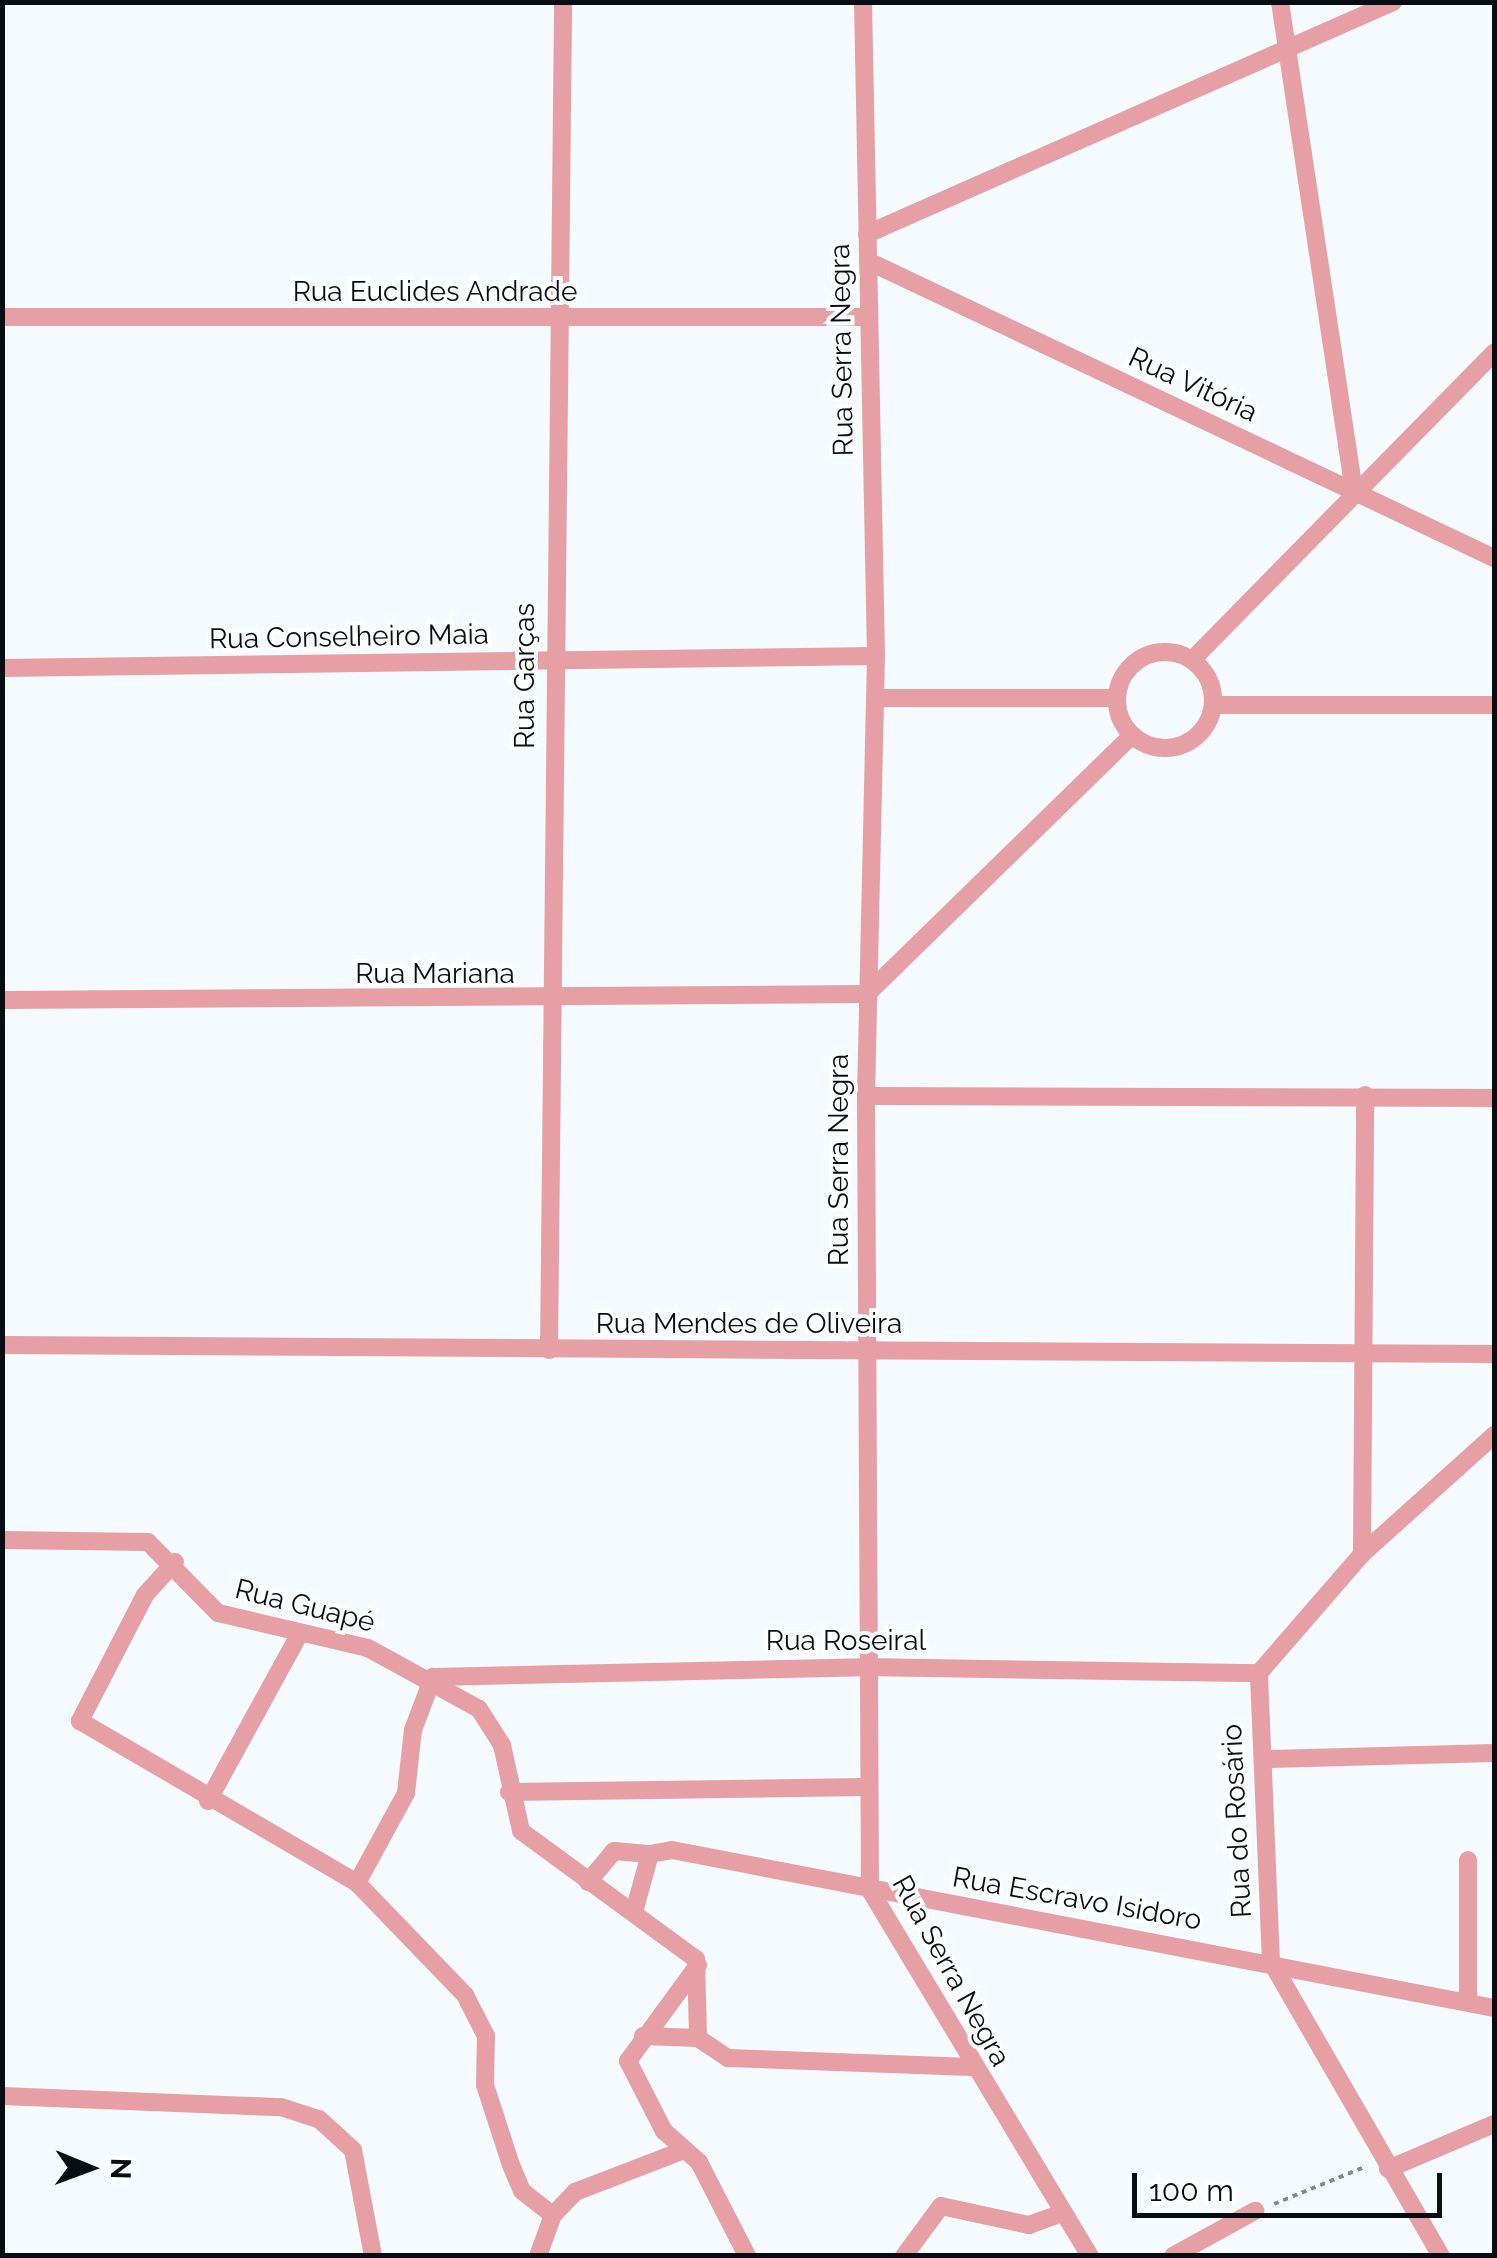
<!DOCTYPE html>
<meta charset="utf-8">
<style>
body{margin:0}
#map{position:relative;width:1497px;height:2258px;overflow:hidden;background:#f4fafd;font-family:Raleway,sans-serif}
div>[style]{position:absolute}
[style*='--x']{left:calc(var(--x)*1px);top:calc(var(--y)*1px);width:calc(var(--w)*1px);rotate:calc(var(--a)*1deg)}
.path>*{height:4px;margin-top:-2px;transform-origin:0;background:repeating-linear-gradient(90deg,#838a8f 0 5px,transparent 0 10px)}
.street>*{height:18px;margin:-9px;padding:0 9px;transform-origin:9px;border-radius:9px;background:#e59fa5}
.street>.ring{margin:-9px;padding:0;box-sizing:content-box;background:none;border:18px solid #e59fa5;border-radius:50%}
span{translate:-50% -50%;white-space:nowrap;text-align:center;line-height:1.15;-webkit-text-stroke:8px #fff;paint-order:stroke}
.street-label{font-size:28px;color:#060e14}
.frame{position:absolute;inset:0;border:5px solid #060e14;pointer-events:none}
.north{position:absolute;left:40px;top:2118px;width:100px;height:100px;-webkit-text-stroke:8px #fff;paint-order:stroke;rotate:91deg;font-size:28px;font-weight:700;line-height:40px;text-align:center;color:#060e14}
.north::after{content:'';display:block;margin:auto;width:35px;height:45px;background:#060e14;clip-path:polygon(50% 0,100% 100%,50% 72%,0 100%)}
.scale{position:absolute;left:1132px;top:2173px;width:310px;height:45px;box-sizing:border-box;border:5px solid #060e14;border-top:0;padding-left:12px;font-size:30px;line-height:35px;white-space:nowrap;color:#060e14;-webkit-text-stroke:8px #fff;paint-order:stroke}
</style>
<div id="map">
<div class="path">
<div style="--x:1274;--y:2204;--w:100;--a:-22.2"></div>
</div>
<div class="street">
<div style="--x:863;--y:2;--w:654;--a:88.86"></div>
<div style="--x:876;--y:656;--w:440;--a:91.3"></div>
<div style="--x:866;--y:1096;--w:794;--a:89.71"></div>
<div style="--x:870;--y:1890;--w:427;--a:59"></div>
<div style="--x:1280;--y:2;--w:497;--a:81.4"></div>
<div style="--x:867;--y:234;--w:575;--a:-23.8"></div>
<div style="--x:868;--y:261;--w:693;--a:25.38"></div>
<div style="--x:2;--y:317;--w:866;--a:0"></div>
<div class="ring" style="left:1117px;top:652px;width:78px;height:78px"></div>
<div style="--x:1192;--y:660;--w:431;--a:-45.5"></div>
<div style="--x:2;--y:668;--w:874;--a:-0.79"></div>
<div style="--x:875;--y:698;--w:242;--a:0"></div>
<div style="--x:1213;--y:705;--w:281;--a:0"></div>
<div style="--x:2;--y:1000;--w:865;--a:-0.4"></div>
<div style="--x:867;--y:994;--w:371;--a:-44.3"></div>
<div style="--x:866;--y:1096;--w:628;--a:0.18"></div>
<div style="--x:2;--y:1345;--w:1492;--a:0.35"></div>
<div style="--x:549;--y:1350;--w:1348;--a:-89.4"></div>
<div style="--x:2;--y:1540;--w:146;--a:0.8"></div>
<div style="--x:148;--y:1542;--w:100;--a:45.4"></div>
<div style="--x:218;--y:1613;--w:154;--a:13.1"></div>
<div style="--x:368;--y:1648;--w:127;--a:28.8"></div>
<div style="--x:479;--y:1709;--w:43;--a:57.4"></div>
<div style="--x:502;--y:1745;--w:88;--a:77.5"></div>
<div style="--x:521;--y:1831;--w:217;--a:36.2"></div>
<div style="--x:696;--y:1959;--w:79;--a:88.5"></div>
<div style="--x:1362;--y:1554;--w:459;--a:-89.6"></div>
<div style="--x:175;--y:1562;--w:45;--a:132.3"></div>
<div style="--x:145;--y:1595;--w:142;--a:117.3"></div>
<div style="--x:80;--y:1721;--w:321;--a:30.3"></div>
<div style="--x:357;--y:1883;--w:156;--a:46"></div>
<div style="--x:465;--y:1995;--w:46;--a:62.9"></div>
<div style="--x:486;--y:2036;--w:49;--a:91.2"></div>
<div style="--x:485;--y:2085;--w:84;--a:72"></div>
<div style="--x:511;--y:2165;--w:28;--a:67"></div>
<div style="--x:522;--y:2191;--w:39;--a:38"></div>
<div style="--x:1267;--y:1759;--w:227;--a:-1.5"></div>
<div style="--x:509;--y:1792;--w:356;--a:-0.8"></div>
<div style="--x:208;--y:1801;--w:189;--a:-61.3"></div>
<div style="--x:588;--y:1882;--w:40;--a:-50"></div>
<div style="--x:614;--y:1851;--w:36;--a:5"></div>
<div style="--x:357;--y:1883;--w:102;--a:-61.4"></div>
<div style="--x:406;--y:1793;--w:63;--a:-83.7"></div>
<div style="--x:413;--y:1730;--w:57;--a:-69.3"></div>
<div style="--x:433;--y:1677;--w:431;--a:-1.3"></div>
<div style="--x:864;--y:1667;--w:395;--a:0.9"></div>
<div style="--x:634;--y:1912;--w:60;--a:-74.6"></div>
<div style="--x:650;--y:1854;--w:22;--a:-10"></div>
<div style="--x:672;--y:1850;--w:837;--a:10.88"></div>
<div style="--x:698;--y:1965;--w:119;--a:126.1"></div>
<div style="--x:628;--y:2061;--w:79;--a:62.8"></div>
<div style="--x:664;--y:2131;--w:47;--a:41.5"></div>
<div style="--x:699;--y:2162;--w:106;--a:62.9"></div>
<div style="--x:1468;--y:2002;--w:142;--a:-90"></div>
<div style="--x:643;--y:2036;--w:55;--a:2.1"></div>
<div style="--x:698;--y:2038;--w:36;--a:34"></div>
<div style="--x:728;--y:2058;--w:243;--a:2.1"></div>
<div style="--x:2;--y:2096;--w:279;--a:2.3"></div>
<div style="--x:281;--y:2107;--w:40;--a:18"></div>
<div style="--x:319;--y:2119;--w:46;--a:42.4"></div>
<div style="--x:353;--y:2150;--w:108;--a:79.3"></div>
<div style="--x:1388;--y:2169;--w:115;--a:-23"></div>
<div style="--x:538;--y:2256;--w:44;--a:-69.9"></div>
<div style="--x:553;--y:2215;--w:32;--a:-46"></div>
<div style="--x:575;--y:2192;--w:111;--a:-21"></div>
<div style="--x:904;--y:2256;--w:62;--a:-53.5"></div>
<div style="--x:941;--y:2206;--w:90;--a:12.2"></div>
<div style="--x:1029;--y:2225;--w:37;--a:-20"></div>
<div style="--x:1173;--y:2256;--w:94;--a:-28.8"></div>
<div style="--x:1441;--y:2256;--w:340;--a:-120"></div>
<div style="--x:1271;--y:1962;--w:289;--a:-92.4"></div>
<div style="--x:1259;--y:1673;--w:157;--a:-49.1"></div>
<div style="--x:1362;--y:1554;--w:178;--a:-42"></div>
</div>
<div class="street-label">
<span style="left:435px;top:292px">Rua Euclides Andrade</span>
<span style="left:842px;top:350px;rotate:-91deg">Rua Serra Negra</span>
<span style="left:1193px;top:385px;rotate:25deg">Rua Vitória</span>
<span style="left:349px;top:637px;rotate:-1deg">Rua Conselheiro Maia</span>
<span style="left:525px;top:676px;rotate:-90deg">Rua Garças</span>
<span style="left:435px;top:974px">Rua Mariana</span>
<span style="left:839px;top:1160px;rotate:-90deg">Rua Serra Negra</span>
<span style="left:749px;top:1324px">Rua Mendes de Oliveira</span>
<span style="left:305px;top:1606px;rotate:14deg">Rua Guapé</span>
<span style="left:846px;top:1641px">Rua Roseiral</span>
<span style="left:1237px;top:1821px;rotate:-93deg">Rua do Rosário</span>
<span style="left:1077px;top:1899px;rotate:10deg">Rua Escravo Isidoro</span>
<span style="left:951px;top:1971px;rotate:61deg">Rua Serra Negra</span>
</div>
<div class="frame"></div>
<div class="north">N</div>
<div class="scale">100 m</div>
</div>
